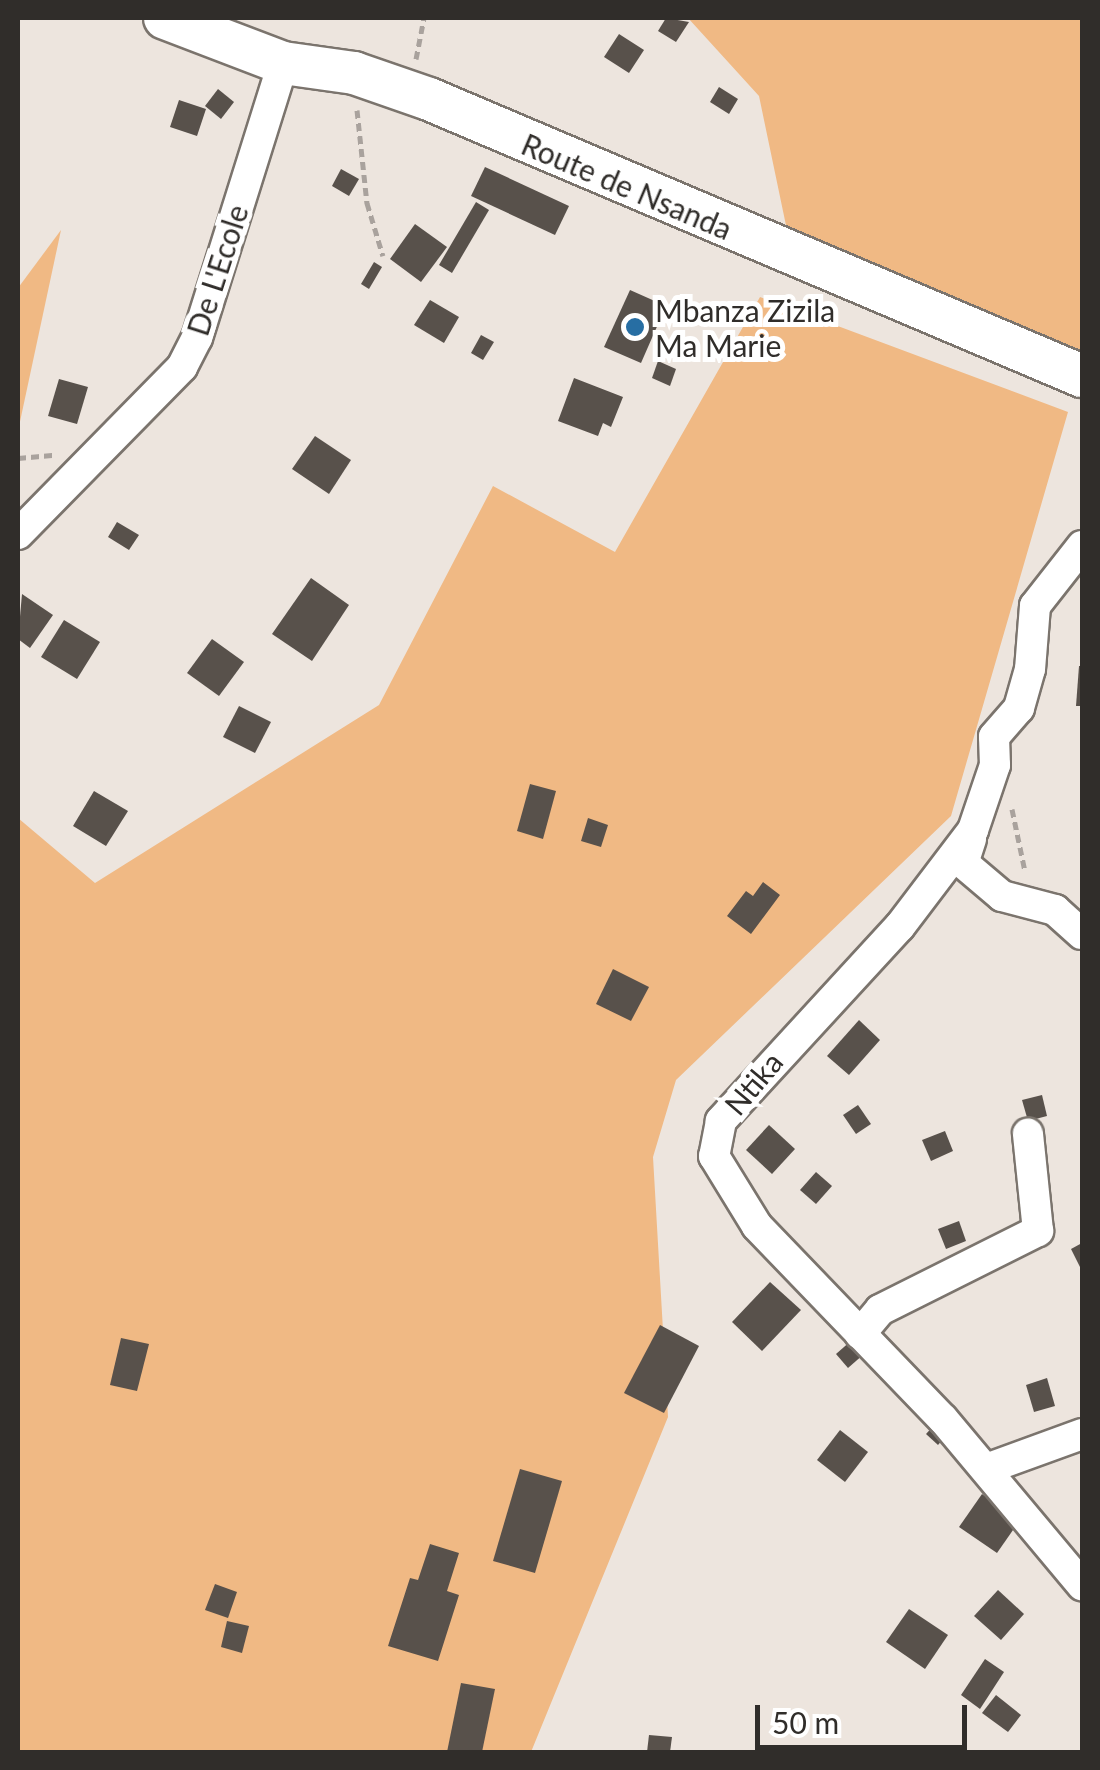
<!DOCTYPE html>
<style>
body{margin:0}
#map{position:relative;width:1100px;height:1770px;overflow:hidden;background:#ede5de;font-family:Lato,sans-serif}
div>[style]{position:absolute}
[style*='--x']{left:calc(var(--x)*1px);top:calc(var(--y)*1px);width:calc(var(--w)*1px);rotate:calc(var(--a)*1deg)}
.green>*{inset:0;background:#f0b984}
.building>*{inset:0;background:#58514b}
.path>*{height:5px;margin-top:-2.5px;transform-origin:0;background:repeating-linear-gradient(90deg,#a9a29d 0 8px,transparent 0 13px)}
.roads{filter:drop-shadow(2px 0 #7b746d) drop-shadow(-2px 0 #7b746d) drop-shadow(0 2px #7b746d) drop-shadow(0 -2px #7b746d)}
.street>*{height:30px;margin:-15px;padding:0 15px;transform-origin:15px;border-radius:15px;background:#fff}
.secondary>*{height:42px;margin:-21px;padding:0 21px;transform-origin:21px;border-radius:21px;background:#fff}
.dots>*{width:28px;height:28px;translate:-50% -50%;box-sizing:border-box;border:5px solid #fff;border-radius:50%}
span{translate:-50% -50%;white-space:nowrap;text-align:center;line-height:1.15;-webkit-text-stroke:10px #fff;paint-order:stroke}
.street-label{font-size:30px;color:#302d2a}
.poi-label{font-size:30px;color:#302d2a}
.left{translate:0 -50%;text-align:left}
.frame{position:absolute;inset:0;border:20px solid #302d2a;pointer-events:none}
.scale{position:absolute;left:755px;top:1705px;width:212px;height:45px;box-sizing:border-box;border:5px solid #302d2a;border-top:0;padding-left:12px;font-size:30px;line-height:35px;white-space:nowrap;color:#302d2a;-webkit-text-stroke:8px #fff;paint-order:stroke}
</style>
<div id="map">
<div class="green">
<div style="clip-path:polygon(688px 18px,1082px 18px,1082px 357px,788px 235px,759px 96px)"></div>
<div style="clip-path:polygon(61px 230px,18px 431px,18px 288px)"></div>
<div style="clip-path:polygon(760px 297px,1068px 412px,951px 816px,676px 1080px,653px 1157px,668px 1417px,531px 1752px,18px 1752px,18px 818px,95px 883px,379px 705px,493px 486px,615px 552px)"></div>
</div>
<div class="building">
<div style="clip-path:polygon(666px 18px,689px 22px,676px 42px,658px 31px)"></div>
<div style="clip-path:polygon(619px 34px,644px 50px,629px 73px,604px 57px)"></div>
<div style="clip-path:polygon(719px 87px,738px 99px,729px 114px,710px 102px)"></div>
<div style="clip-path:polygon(218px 89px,234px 102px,221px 119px,205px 106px)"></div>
<div style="clip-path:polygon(179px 100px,206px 109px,197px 136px,170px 127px)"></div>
<div style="clip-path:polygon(485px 167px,569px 206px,555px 235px,471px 196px)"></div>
<div style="clip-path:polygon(341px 169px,359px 179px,349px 196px,332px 186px)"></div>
<div style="clip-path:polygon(476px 202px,489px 210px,452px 273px,439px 265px)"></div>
<div style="clip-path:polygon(415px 224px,447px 247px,421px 282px,390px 259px)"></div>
<div style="clip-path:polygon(374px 262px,382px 267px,369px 289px,361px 284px)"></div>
<div style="clip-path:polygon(630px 290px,666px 306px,641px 363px,604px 347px)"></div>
<div style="clip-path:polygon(430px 300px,459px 317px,444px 343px,414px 325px)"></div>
<div style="clip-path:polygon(481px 335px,494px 342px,483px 360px,471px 353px)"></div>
<div style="clip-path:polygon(658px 361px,676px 369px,670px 386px,652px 378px)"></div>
<div style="clip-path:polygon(574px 378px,623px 397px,611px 427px,603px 423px,598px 436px,558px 421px)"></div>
<div style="clip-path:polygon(59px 379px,88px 387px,77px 424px,48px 416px)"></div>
<div style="clip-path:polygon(315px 436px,351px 460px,329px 494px,292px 469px)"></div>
<div style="clip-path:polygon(117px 522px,139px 535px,129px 550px,108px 537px)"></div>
<div style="clip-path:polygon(311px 578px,349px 605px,312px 661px,272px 634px)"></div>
<div style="clip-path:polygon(22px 594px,53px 615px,30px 648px,18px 639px)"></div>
<div style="clip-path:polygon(64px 620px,100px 642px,77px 679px,41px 657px)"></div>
<div style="clip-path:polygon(212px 639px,244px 662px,219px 696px,187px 673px)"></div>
<div style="clip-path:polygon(1079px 666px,1082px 666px,1082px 706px,1076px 706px)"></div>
<div style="clip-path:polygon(239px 706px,271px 722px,255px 753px,223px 737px)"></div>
<div style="clip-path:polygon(530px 784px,556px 791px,543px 839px,517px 831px)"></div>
<div style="clip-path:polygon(94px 791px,128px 811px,106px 846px,73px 826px)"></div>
<div style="clip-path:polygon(588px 818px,608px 825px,601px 847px,581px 841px)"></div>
<div style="clip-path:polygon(763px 882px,780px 895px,751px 934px,727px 916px,746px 891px,753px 896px)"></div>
<div style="clip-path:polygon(613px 969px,649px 987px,631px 1021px,596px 1004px)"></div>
<div style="clip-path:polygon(859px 1020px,880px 1040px,849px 1075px,827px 1056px)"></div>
<div style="clip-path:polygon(1042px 1095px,1047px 1116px,1028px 1121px,1022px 1100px)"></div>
<div style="clip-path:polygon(858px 1105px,871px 1124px,856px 1134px,843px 1115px)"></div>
<div style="clip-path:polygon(769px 1125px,795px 1149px,772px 1174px,746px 1150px)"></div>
<div style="clip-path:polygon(945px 1131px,953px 1151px,931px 1161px,922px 1140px)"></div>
<div style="clip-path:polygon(816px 1172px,832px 1186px,816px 1204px,800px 1190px)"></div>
<div style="clip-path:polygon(959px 1221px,966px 1241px,946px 1249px,938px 1229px)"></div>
<div style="clip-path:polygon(1082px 1243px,1082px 1271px,1071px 1249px)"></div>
<div style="clip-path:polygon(770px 1282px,801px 1310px,762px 1351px,732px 1322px)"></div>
<div style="clip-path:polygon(660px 1325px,699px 1346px,664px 1413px,624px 1393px)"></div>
<div style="clip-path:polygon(121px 1338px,149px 1344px,137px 1391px,110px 1385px)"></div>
<div style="clip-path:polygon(852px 1340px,864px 1354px,848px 1368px,836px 1354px)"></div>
<div style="clip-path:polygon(1047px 1378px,1055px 1406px,1034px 1412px,1026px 1385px)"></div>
<div style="clip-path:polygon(936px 1423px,948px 1433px,938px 1445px,926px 1434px)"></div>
<div style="clip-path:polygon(840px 1430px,868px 1452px,845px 1482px,817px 1460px)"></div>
<div style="clip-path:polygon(520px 1469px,562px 1481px,535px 1573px,493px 1561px)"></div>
<div style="clip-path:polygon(982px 1494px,1020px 1520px,997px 1553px,959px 1527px)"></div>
<div style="clip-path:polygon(430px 1544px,459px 1553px,447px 1591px,459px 1595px,438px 1661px,388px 1646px,410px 1578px,418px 1580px)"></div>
<div style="clip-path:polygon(215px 1584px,237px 1592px,228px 1618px,205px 1610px)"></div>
<div style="clip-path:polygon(998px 1590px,1024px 1614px,1001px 1640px,974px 1616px)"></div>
<div style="clip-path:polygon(909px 1609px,948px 1635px,925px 1669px,886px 1642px)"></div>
<div style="clip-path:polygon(227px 1621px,249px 1626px,242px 1653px,221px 1647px)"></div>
<div style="clip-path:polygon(985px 1659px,1004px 1672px,980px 1709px,961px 1695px)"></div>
<div style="clip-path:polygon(461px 1683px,495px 1689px,482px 1752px,447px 1752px)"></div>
<div style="clip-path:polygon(996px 1695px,1021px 1715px,1008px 1732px,982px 1713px)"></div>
<div style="clip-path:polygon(649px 1735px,672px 1737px,670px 1752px,647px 1752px)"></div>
</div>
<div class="path">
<div style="--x:416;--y:59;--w:42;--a:-79"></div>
<div style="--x:357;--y:110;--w:94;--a:83.9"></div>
<div style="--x:367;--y:203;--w:55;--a:73.2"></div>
<div style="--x:18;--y:458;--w:37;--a:-5"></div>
<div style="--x:1012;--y:809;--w:63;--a:78.2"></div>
</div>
<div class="roads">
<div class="street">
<div style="--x:18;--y:534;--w:234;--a:-45.5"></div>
<div style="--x:182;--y:367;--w:33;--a:-63"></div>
<div style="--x:197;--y:338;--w:288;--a:-72.6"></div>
<div style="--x:1082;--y:546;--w:76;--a:128.1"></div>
<div style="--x:1035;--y:606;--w:63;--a:94.5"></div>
<div style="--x:1030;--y:669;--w:41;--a:105.8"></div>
<div style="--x:1019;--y:708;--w:38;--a:131"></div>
<div style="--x:994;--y:737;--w:28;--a:88"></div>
<div style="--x:995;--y:765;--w:69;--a:108.7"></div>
<div style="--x:973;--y:830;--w:121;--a:127.2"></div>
<div style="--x:900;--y:926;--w:265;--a:132.6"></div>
<div style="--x:721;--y:1121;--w:36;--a:101"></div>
<div style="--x:714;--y:1156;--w:82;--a:58.4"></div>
<div style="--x:757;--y:1226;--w:268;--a:46.1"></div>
<div style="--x:943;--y:1419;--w:217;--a:50.1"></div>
<div style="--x:971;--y:839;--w:25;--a:108"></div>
<div style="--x:963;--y:863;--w:51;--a:40.2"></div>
<div style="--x:1002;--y:896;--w:55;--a:14.8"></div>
<div style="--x:1055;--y:910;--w:36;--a:42"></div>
<div style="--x:860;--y:1334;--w:31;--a:-50"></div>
<div style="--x:880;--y:1310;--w:177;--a:-26.6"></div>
<div style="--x:1038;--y:1231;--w:98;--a:-95.9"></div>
<div style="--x:986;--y:1469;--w:102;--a:-20"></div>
</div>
<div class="secondary">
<div style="--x:165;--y:18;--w:126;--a:20.9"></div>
<div style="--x:283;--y:63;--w:72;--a:8"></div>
<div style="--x:354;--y:73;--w:79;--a:19.1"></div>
<div style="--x:429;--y:99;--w:709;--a:22.99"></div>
</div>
</div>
<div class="dots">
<div style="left:635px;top:327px;background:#276ea3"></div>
</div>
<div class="street-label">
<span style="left:627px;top:186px;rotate:23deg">Route de Nsanda</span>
<span style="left:217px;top:270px;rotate:-72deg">De L'Ecole</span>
<span style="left:753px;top:1083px;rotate:-50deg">Ntika</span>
</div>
<div class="poi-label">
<span class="left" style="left:655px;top:327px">Mbanza Zizila<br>Ma Marie</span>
</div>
<div class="frame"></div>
<div class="scale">50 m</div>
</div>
